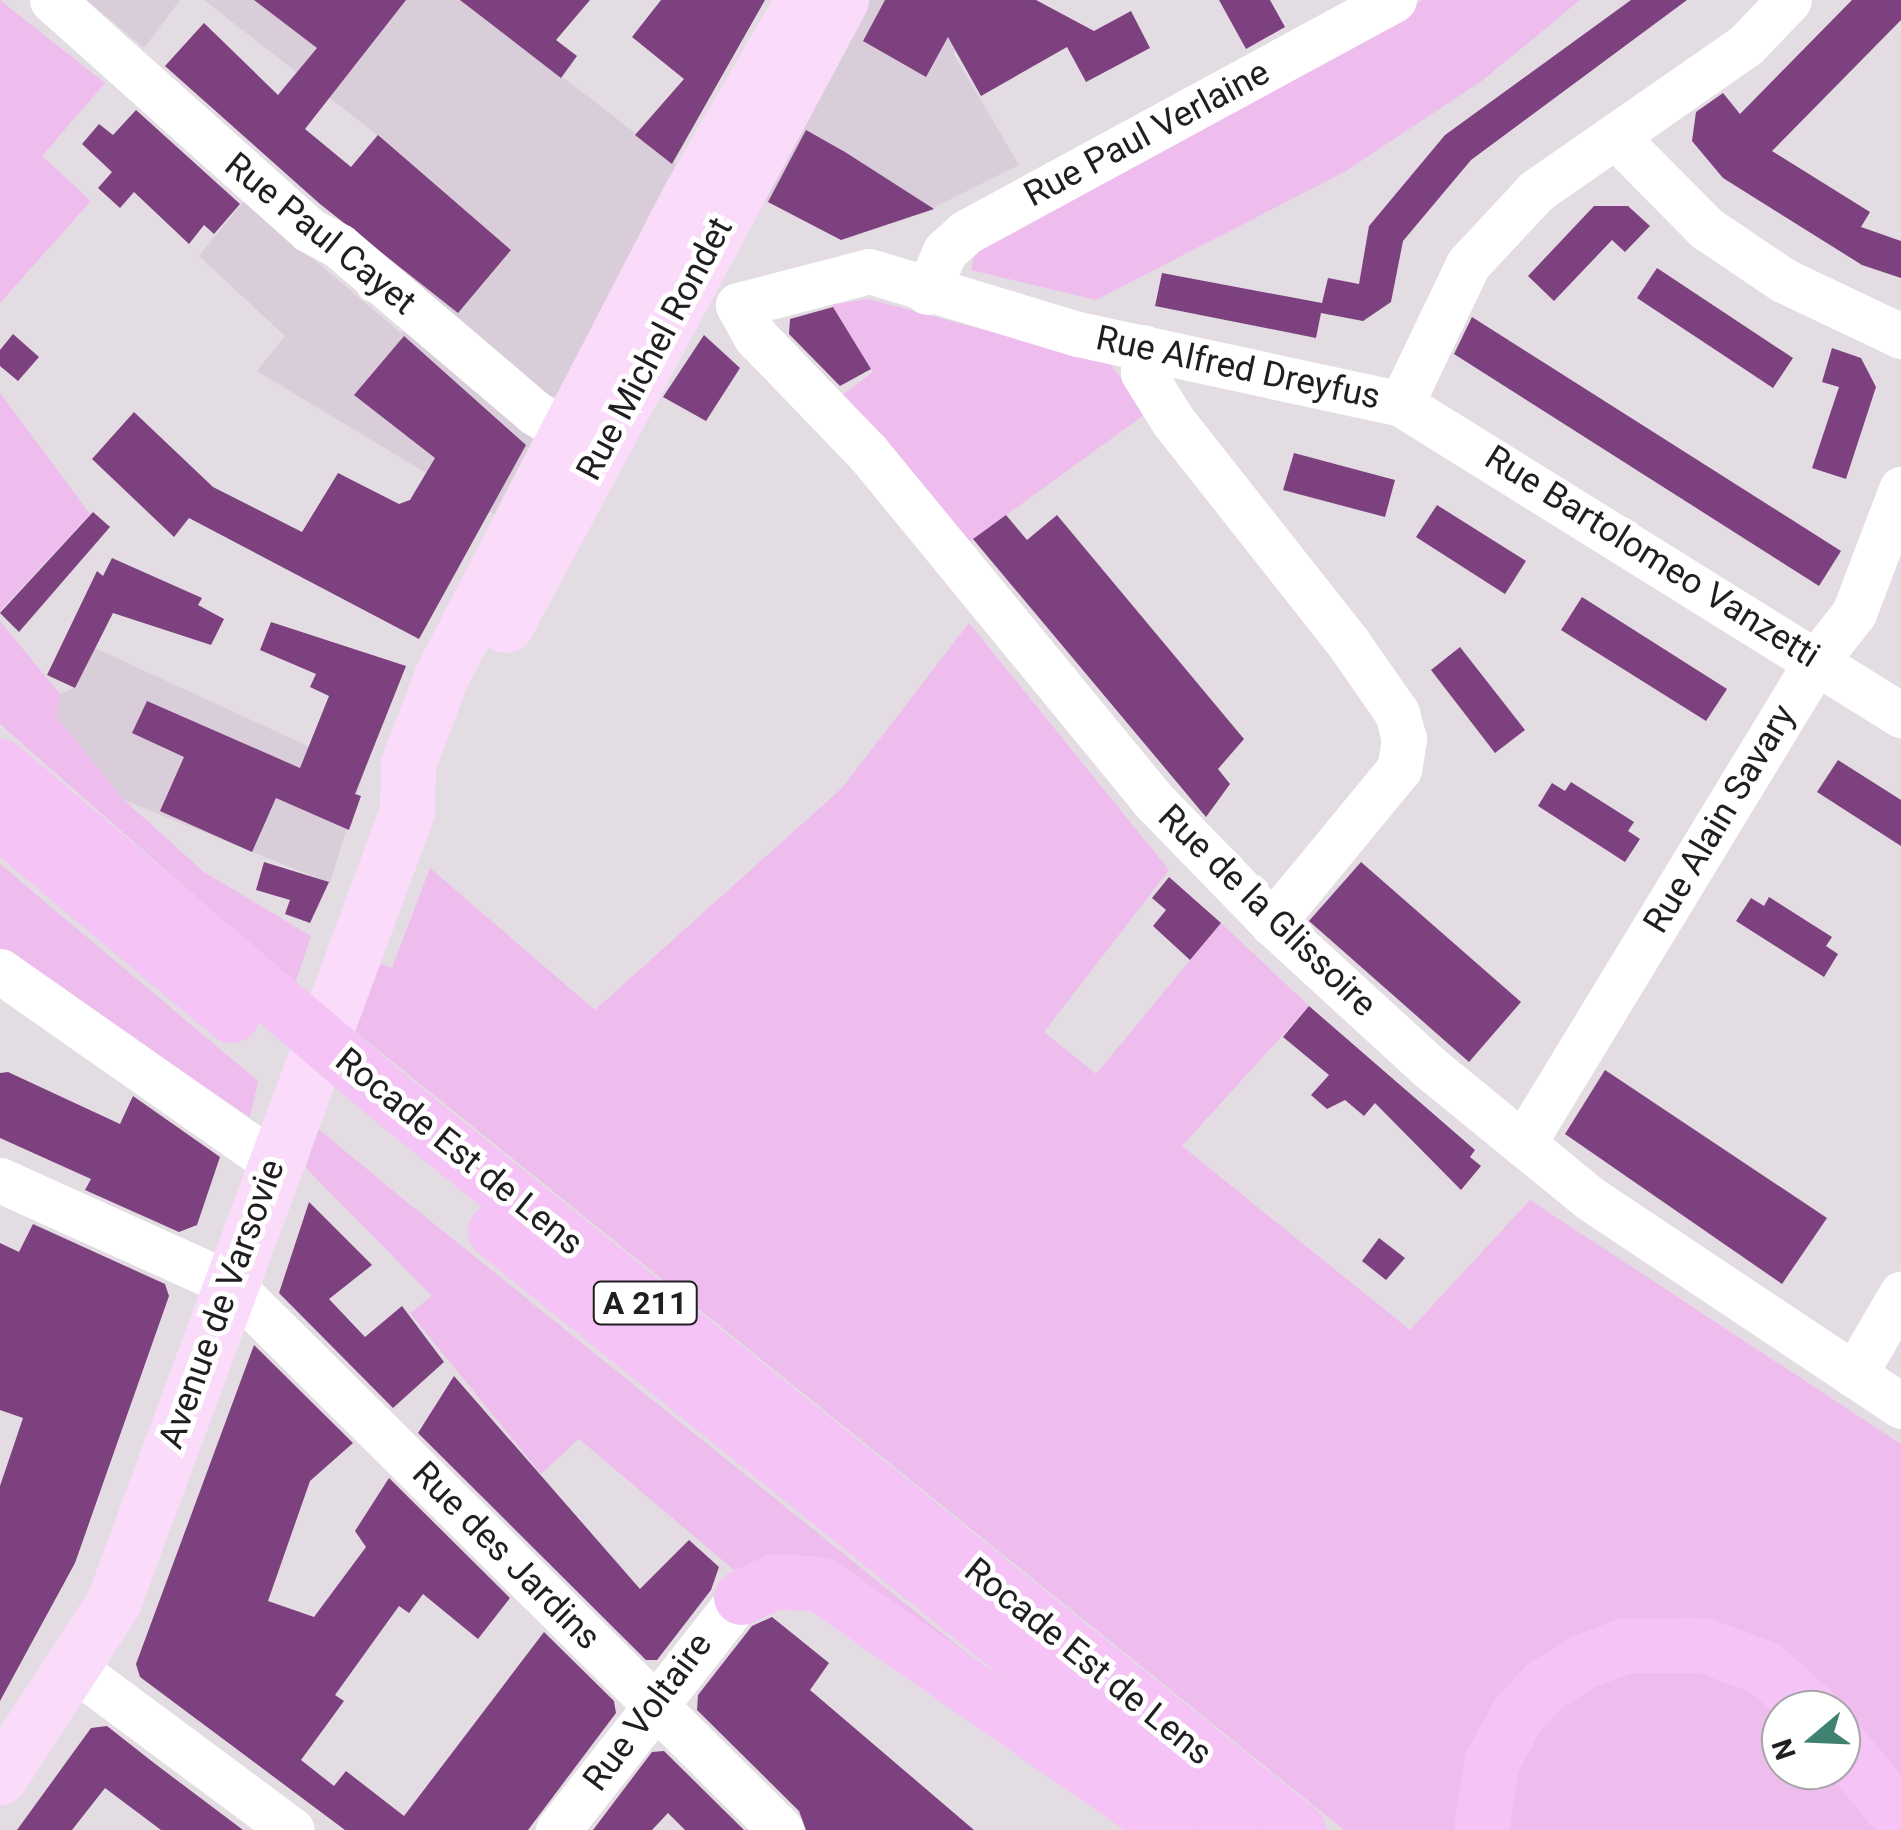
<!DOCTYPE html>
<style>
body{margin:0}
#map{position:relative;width:1901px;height:1830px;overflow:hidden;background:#e3dce3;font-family:Roboto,sans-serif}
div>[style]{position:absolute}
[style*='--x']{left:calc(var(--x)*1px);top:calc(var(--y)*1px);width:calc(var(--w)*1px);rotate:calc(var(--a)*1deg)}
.built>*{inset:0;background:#d9cdd9}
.green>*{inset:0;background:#eebdee}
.building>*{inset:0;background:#7e417f}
.minor>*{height:45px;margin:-22.5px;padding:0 22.5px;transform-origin:22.5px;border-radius:22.5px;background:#fff}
.major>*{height:55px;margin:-27.5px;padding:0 27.5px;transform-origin:27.5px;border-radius:27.5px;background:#fadbfa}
.highway>*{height:55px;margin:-27.5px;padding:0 27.5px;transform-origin:27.5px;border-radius:27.5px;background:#f6c3f6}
span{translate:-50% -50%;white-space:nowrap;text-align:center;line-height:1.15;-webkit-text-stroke:10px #fff;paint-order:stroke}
.shield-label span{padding:2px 8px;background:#fff;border:2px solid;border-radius:8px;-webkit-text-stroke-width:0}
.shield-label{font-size:32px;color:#201e20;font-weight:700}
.street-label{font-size:35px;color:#201e20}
.north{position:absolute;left:1761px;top:1690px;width:100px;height:100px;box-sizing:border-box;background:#fff;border:2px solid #a6a5a6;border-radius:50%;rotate:251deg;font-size:28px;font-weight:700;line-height:40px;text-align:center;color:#201e20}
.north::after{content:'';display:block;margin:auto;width:35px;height:45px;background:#408272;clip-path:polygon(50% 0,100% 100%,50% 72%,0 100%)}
</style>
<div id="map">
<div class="built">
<div style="clip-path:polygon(87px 0,180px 0,144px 48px)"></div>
<div style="clip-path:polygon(204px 0,462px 0,677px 165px,494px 514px,257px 371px,285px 336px,199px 256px,244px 201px,401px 333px,431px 296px,322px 202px,377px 135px)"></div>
<div style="clip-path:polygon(865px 0,947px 0,991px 33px,953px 53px,1019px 165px,933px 208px,841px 240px,759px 197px)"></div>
<div style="clip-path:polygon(95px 648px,364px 772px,330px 883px,124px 800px,55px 716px,60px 694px,75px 688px)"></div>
</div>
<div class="green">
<div style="clip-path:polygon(0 0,105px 83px,42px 156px,91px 201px,0 303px)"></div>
<div style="clip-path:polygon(1422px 0,1580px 0,1483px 80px,1346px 171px,1096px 300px,971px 270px,980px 234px)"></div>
<div style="clip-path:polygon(868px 299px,1109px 363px,1148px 412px,965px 545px,842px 395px,873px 372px,832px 305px)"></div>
<div style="clip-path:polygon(0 393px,90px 514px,0 611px)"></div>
<div style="clip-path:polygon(0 621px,60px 694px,56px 716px,124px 800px,204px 872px,311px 936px,295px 984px,0 724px)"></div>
<div style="clip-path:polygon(969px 623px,1169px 870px,1044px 1032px,1096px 1074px,1221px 923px,1309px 1006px,1182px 1146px,1410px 1330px,1530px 1200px,1901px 1444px,1901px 1801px,1841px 1728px,1841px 1710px,1826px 1710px,1775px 1657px,1567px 1654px,1468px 1830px,1344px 1830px,346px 1024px,369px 960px,392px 968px,430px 868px,595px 1010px,842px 788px)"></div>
<div style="clip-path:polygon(0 864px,258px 1081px,250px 1117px,0 953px)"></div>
<div style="clip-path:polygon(317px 1128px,407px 1202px,994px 1675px,740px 1575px,579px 1439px,541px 1474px,410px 1313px,432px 1296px,306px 1168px)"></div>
<div style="clip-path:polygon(1719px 1666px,1781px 1710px,1781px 1770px,1836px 1770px,1887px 1830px,1504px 1830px,1525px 1743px,1552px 1711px,1625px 1669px)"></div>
</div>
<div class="building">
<div style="clip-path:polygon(254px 0,406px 0,305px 129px,351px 167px,378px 135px,511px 250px,458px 313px,320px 204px,165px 66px,204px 23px,278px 95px,317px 48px)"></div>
<div style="clip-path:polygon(460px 0,590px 0,556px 40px,577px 56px,561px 78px)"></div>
<div style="clip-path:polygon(661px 0,765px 0,672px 164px,635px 135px,684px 79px,632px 37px)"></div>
<div style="clip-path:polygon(885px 0,1036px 0,1094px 31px,1131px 11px,1150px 48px,1086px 82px,1067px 47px,981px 96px,948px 37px,926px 77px,863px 41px)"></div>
<div style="clip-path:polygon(1219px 0,1270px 0,1285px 27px,1246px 49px)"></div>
<div style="clip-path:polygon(1631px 0,1687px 0,1471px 160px,1403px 241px,1391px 302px,1363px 321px,1321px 313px,1316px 338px,1155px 306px,1162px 273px,1322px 303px,1328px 278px,1359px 284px,1369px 226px,1445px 135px)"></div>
<div style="clip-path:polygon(1852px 0,1901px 0,1901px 20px,1772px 151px,1870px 212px,1861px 227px,1901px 241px,1901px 278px,1862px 265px,1723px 178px,1692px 141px,1696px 112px,1723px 93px,1740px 114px)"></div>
<div style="clip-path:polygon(136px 110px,240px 204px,214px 234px,204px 225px,189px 244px,134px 192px,120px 208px,98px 188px,112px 172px,82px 144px,99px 124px,113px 135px)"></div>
<div style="clip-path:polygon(806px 130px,845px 152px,934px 209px,841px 240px,768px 202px)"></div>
<div style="clip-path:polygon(1594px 206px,1628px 206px,1650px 226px,1625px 252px,1612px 240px,1554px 301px,1528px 276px)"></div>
<div style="clip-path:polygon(1657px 268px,1793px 358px,1773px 388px,1637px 298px)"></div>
<div style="clip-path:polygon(833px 307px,871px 369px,840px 386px,789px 334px,790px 319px)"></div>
<div style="clip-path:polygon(1472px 317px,1841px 551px,1819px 586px,1454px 354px)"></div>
<div style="clip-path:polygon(13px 334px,39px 357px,18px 381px,0 366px,0 350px)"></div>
<div style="clip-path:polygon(704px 335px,740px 368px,706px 421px,663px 397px)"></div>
<div style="clip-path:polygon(404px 336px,526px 445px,419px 639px,189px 518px,174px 537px,92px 459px,134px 412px,213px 487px,302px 532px,338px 473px,399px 504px,410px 500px,435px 458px,354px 395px)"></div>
<div style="clip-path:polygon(1832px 348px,1861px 358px,1876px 387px,1846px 479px,1812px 468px,1839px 387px,1822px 382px)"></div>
<div style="clip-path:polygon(1294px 453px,1395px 480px,1385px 517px,1283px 490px)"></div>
<div style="clip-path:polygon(1437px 505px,1526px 561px,1505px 594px,1416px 537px)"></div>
<div style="clip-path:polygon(93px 512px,110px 527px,19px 632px,0 613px)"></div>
<div style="clip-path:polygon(1006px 515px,1027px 540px,1057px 515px,1244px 739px,1218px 769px,1230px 784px,1206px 817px,973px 539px)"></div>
<div style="clip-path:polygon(112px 558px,202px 598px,198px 605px,224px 619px,211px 645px,113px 613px,75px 688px,47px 675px,97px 571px,103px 576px)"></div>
<div style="clip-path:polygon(1582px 597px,1727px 689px,1706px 721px,1561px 630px)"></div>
<div style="clip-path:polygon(271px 622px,406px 666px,355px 794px,361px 796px,349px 830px,276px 798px,252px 852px,160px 811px,184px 757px,132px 733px,147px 701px,300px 768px,329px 696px,310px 687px,316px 674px,260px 650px)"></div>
<div style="clip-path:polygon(1460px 647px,1525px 730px,1495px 753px,1431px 670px)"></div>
<div style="clip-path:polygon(1838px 760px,1901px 800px,1901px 846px,1817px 792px)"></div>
<div style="clip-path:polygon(1571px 782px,1634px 822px,1628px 831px,1640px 839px,1625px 862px,1538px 806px,1552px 783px,1565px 791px)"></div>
<div style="clip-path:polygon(264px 862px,329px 882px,310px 923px,285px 914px,290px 900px,256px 890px)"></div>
<div style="clip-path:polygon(1361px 862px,1521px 1002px,1469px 1062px,1309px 921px)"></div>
<div style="clip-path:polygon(1169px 877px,1221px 923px,1190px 960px,1153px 926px,1166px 910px,1152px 898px)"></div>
<div style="clip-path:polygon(1769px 897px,1832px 937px,1826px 946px,1838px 954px,1824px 977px,1736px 921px,1751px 898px,1764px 906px)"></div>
<div style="clip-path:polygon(1309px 1006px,1475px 1150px,1470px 1157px,1481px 1166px,1461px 1190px,1375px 1103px,1364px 1116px,1345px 1100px,1327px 1109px,1311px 1095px,1329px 1075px,1283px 1037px)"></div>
<div style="clip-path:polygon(1605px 1070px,1827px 1218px,1782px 1284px,1565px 1134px)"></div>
<div style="clip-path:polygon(8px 1072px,120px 1124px,133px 1096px,220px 1157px,197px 1225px,179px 1232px,85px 1190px,91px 1179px,0 1138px,0 1073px)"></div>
<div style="clip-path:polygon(309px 1202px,372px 1265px,329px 1299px,365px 1337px,402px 1306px,444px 1362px,393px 1408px,279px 1293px)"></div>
<div style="clip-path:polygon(33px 1224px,165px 1284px,169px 1296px,75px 1563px,0 1701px,0 1486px,23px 1418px,0 1410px,0 1243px,19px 1252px)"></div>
<div style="clip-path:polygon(1379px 1238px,1405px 1258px,1386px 1280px,1362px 1261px)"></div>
<div style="clip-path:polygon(254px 1345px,353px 1443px,310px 1481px,268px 1601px,314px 1617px,366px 1547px,355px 1531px,389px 1478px,510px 1598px,478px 1639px,423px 1594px,409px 1613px,399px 1606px,335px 1695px,344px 1701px,301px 1760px,334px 1786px,346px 1771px,404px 1816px,544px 1632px,614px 1701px,616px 1713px,528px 1830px,345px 1830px,140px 1677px,136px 1664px)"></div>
<div style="clip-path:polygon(454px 1376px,640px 1589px,689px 1540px,719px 1567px,711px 1590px,657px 1660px,646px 1660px,418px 1433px)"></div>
<div style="clip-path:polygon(772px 1617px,829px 1663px,810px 1690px,974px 1830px,806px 1830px,799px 1811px,697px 1710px,698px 1695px,752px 1626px)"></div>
<div style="clip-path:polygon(107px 1726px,154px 1763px,243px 1830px,161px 1830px,105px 1788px,72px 1830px,17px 1830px,91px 1728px)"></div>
<div style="clip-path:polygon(664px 1751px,744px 1830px,685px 1830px,668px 1813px,652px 1830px,593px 1830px,652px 1752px)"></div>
</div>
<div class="minor">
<div style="--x:52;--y:0;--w:345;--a:41.8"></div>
<div style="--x:309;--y:230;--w:34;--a:28"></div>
<div style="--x:339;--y:246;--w:257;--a:40.4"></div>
<div style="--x:535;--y:413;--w:72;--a:30.1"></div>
<div style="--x:1618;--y:139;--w:125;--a:45.3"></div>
<div style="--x:1706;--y:228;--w:93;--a:34"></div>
<div style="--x:1783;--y:280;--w:131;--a:25.4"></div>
<div style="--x:927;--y:292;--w:45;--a:-66.3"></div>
<div style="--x:945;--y:251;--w:28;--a:-42"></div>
<div style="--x:966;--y:232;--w:487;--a:-28.5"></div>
<div style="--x:738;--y:305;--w:35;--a:61"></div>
<div style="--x:755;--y:336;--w:163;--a:46"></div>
<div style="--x:868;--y:453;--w:446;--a:50.6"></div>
<div style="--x:1151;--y:798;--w:174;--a:45.9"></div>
<div style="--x:1272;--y:923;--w:213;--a:42.5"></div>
<div style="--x:1429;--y:1067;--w:209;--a:39.2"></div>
<div style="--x:1591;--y:1199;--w:373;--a:33.7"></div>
<div style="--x:738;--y:305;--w:135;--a:-14.5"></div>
<div style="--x:869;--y:271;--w:218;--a:16.8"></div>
<div style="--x:1078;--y:334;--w:330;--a:12.2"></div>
<div style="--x:1401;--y:404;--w:589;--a:31.88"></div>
<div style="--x:1143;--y:347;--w:26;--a:90"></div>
<div style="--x:1143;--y:373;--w:57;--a:58"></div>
<div style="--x:1173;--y:421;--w:284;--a:51.7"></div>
<div style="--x:1349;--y:644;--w:84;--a:55.2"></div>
<div style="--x:1397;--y:713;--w:27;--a:75"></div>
<div style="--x:1404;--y:739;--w:30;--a:99"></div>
<div style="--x:1399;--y:769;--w:200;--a:129.5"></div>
<div style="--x:1401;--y:404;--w:155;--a:-64.4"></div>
<div style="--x:1468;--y:264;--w:100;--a:-47"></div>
<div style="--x:1536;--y:191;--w:256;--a:-34.8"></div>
<div style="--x:1746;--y:45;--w:62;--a:-46.3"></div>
<div style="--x:0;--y:971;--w:333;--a:35"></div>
<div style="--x:1523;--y:1144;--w:566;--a:-58.72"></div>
<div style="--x:1817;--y:660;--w:60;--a:-51.8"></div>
<div style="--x:1854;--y:613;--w:133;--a:-69.2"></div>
<div style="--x:0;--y:1180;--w:252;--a:24.3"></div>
<div style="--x:230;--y:1284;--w:776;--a:44.74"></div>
<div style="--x:1854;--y:1375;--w:94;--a:-59.9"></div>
<div style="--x:75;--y:1669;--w:270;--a:36.6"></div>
<div style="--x:558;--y:1830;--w:296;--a:-51.9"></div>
</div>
<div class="major">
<div style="--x:506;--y:625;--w:709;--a:-61.81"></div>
<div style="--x:0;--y:1777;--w:207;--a:-57"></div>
<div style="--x:113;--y:1603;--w:845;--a:-69.63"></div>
<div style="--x:407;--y:811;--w:47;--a:-88.8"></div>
<div style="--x:408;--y:764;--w:93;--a:-69.2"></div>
<div style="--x:441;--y:677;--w:543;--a:-62.68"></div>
<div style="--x:690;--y:195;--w:225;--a:-59.9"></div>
</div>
<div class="highway">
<div style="--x:0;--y:766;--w:509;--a:40.38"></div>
<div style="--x:388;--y:1096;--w:1169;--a:38.89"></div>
<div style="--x:0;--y:821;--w:302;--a:40"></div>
<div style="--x:495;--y:1231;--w:952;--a:38.99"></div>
<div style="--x:741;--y:1597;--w:38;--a:-25"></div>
<div style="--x:776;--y:1581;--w:44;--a:3.9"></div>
<div style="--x:820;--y:1584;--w:429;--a:34.9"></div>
<div style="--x:1841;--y:1746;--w:94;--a:50.2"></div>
<div style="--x:1481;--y:1830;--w:68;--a:-81.5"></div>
<div style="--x:1491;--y:1763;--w:55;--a:-61.6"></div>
<div style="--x:1517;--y:1715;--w:41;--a:-47"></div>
<div style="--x:1545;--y:1685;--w:46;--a:-31.6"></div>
<div style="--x:1584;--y:1661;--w:45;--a:-20.9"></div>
<div style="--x:1626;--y:1645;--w:77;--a:0"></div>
<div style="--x:1703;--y:1645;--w:66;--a:20.4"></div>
<div style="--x:1765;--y:1668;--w:62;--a:42.4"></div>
</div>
<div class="shield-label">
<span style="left:645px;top:1303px">A 211</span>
</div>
<div class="street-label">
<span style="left:1147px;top:134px;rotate:-28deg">Rue Paul Verlaine</span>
<span style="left:320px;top:234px;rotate:39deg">Rue Paul Cayet</span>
<span style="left:655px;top:349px;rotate:-62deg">Rue Michel Rondet</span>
<span style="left:1238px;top:368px;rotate:12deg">Rue Alfred Dreyfus</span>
<span style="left:1652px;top:557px;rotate:32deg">Rue Bartolomeo Vanzetti</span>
<span style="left:1720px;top:819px;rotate:-59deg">Rue Alain Savary</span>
<span style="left:1267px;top:911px;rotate:44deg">Rue de la Glissoire</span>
<span style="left:459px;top:1152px;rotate:39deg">Rocade Est de Lens</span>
<span style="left:222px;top:1304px;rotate:-70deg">Avenue de Varsovie</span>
<span style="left:506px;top:1556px;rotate:45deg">Rue des Jardins</span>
<span style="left:1088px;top:1662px;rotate:39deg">Rocade Est de Lens</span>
<span style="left:648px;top:1712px;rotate:-53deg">Rue Voltaire</span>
</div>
<div class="north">N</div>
</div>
